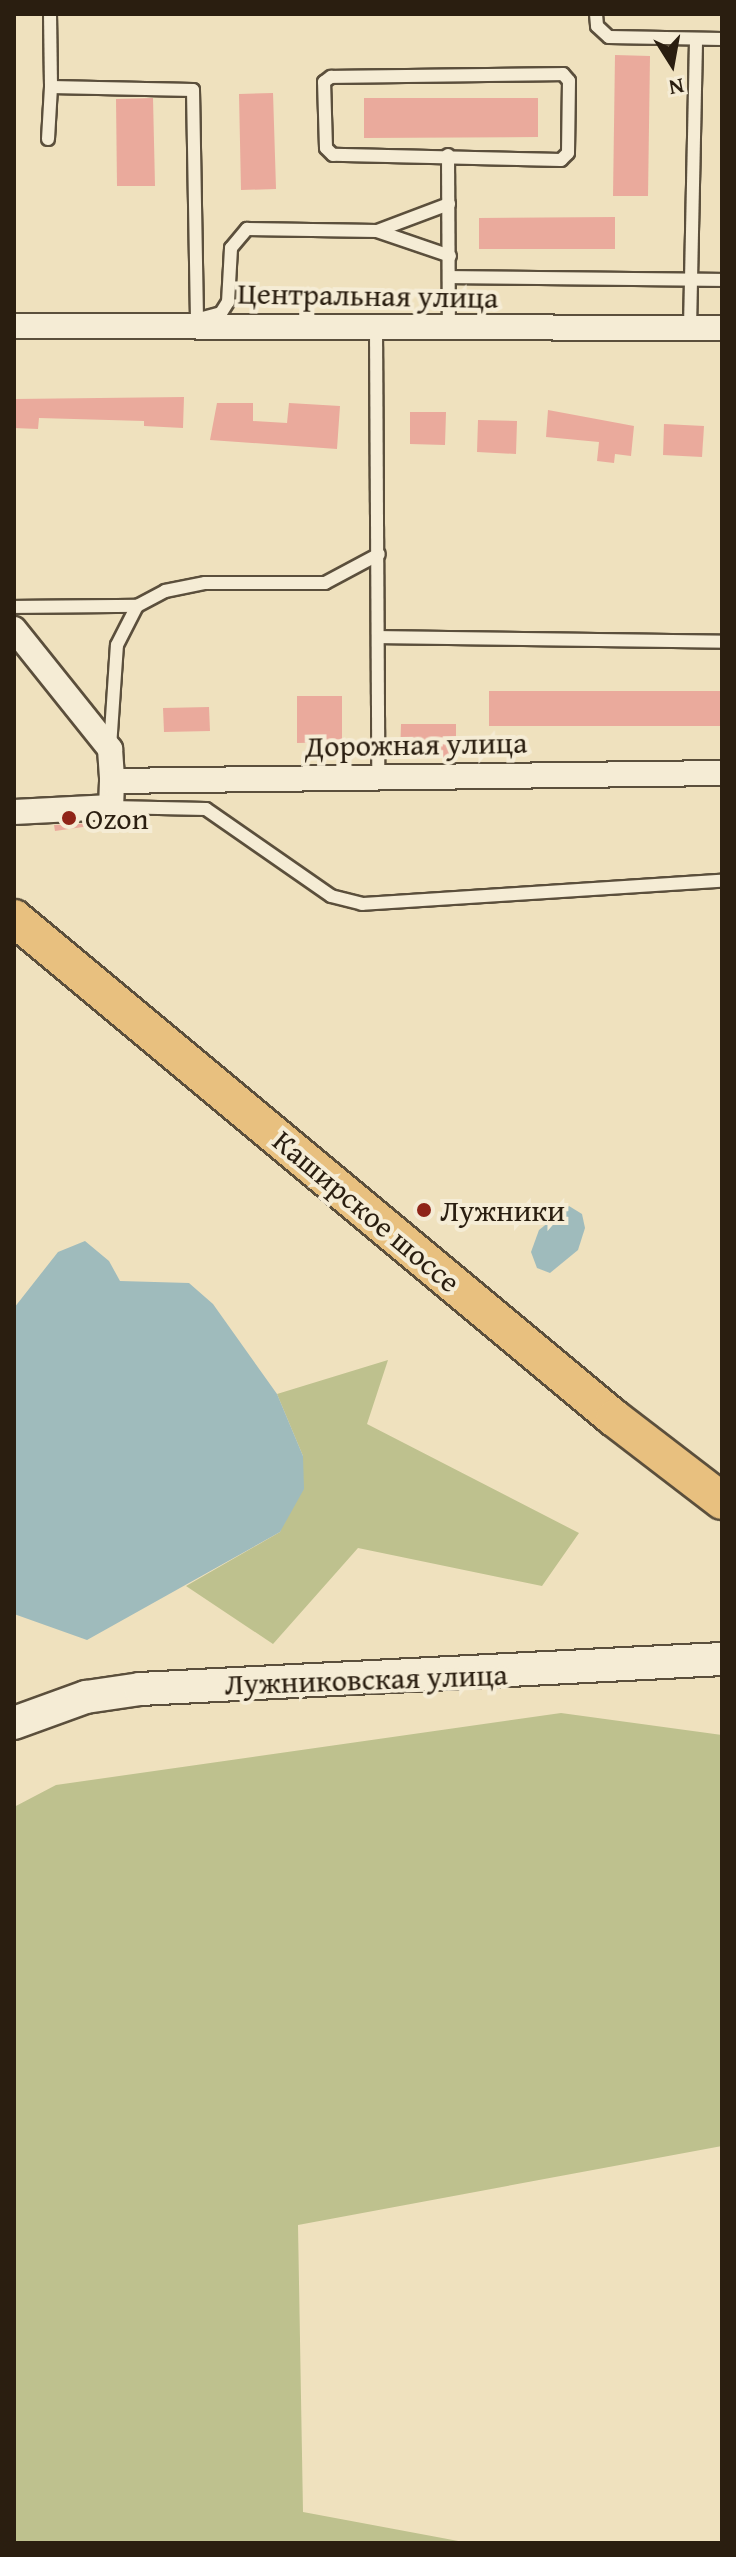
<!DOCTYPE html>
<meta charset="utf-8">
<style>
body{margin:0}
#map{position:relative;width:736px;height:2557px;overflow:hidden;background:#efe1be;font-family:"Gentium Book Plus",serif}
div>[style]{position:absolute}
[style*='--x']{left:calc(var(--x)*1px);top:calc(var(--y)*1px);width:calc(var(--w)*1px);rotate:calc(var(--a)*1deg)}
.green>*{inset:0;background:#bec18e}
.water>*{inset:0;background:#9fbbbc}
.building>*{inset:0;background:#eaaa9c}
.roads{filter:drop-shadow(2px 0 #5b4f3c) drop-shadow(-2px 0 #5b4f3c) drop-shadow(0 2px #5b4f3c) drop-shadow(0 -2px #5b4f3c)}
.lane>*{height:12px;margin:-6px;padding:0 6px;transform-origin:6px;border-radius:6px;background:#f5ecd5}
.street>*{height:24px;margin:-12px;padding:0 12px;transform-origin:12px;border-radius:12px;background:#f5ecd5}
.secondary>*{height:32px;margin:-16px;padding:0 16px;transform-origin:16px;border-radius:16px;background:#f5ecd5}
.primary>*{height:36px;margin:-18px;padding:0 18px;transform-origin:18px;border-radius:18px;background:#e8c07f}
.dots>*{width:22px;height:22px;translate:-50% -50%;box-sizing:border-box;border:4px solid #f5ecd5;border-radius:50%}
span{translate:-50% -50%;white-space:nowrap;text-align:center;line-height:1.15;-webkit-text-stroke:8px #f5ecd5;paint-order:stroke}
.street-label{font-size:30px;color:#2a1e10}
.poi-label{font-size:30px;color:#2a1e10}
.left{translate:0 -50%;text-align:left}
.frame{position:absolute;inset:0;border:16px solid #2a1e10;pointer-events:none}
.north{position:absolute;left:632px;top:24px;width:80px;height:80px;-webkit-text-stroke:6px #f5ecd5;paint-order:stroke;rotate:169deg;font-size:22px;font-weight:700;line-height:32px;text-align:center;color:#2a1e10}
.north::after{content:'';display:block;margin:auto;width:28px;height:36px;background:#2a1e10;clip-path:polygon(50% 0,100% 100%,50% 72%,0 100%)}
</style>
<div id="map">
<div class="green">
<div style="clip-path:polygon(388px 1360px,367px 1424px,579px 1533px,542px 1586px,358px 1548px,273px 1644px,186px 1586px,280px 1532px,303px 1456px,277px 1394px)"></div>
<div style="clip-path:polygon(561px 1713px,722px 1735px,722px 2146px,298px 2225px,303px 2512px,469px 2543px,14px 2543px,14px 1807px,56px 1785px)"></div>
</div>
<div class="water">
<div style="clip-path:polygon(569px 1206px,582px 1214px,585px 1228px,578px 1250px,550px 1273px,537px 1268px,531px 1252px,539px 1230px)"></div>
<div style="clip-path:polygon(85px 1241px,109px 1261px,120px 1281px,189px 1283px,213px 1304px,277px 1394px,303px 1456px,304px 1489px,280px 1532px,87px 1640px,14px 1614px,14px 1308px,58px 1252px)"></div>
</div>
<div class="building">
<div style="clip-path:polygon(615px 55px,650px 56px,648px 196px,613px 196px)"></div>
<div style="clip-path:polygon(273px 93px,276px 189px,241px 190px,239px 94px)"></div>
<div style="clip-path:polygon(153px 98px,155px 186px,117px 186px,116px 99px)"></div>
<div style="clip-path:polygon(364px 98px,538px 98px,538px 137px,364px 138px)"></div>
<div style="clip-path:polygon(615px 217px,615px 249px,479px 249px,479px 218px)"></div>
<div style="clip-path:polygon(184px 397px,183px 428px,144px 426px,144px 421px,39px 418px,38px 429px,14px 428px,14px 399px)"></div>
<div style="clip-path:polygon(217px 403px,253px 403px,253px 421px,287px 423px,289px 403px,340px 406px,337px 449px,210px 440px)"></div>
<div style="clip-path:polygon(548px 410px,634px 426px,631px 456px,615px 454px,614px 463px,597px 461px,599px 442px,546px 437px)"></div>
<div style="clip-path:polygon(410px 412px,446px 412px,445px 445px,410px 444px)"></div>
<div style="clip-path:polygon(478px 420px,517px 421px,516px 454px,477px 452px)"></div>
<div style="clip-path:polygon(664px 424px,704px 426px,702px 457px,663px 455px)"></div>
<div style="clip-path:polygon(489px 691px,722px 691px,722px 726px,489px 726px)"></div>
<div style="clip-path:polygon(297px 696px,342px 696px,342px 742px,297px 743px)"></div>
<div style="clip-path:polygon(209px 707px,210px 731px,164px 732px,163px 708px)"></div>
<div style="clip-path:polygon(401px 724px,456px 724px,456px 758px,400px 758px)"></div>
<div style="clip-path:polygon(97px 823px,97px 825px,55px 831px,54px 825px)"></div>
</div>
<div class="roads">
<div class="lane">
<div style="--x:50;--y:14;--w:73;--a:89.2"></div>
<div style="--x:51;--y:87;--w:142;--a:1.2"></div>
<div style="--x:193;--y:90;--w:236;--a:89"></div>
<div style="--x:596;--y:14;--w:12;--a:85"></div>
<div style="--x:597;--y:26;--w:16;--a:43"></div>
<div style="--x:609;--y:37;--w:113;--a:1"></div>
<div style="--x:563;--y:74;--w:9;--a:49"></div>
<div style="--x:569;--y:81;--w:72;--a:90.8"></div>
<div style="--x:568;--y:153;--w:10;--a:135"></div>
<div style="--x:561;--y:160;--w:228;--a:-178.7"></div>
<div style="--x:333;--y:155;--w:10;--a:-135"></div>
<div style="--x:326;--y:148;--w:66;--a:-91.7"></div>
<div style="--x:324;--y:82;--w:9;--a:-36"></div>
<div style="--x:331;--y:77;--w:232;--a:-0.7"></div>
<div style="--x:48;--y:139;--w:52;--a:-86.7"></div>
<div style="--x:448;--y:155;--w:174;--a:89.7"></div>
<div style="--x:377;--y:231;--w:77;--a:-20.6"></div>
<div style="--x:450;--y:277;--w:272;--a:0.6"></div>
<div style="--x:199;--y:319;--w:23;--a:-15"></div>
<div style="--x:221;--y:313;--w:13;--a:-58"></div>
<div style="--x:228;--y:302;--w:54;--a:-86.8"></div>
<div style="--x:231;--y:248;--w:25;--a:-50"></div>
<div style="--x:247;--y:229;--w:130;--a:0.9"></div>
<div style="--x:377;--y:231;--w:77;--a:18.9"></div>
<div style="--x:376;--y:328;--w:448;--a:89.7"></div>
<div style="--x:690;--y:328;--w:289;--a:-88.8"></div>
<div style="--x:14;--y:607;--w:123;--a:-0.5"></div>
<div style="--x:380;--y:637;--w:342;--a:0.8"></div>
<div style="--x:110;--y:747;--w:102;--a:-86.1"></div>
<div style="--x:117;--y:645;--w:44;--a:-62.9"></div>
<div style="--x:137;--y:606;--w:32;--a:-28"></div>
<div style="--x:165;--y:591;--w:41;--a:-11.3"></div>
<div style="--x:205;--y:583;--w:120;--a:0"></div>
<div style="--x:325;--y:583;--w:61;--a:-28.2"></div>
<div style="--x:111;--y:807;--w:95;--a:1.2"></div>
<div style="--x:206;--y:809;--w:152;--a:34.8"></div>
<div style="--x:331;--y:896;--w:32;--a:14"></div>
<div style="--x:362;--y:904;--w:361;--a:-3.7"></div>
</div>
<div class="street">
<div style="--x:14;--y:326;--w:708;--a:0.16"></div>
<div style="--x:14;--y:629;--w:154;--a:51.3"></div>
<div style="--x:110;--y:749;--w:32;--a:86"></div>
<div style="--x:112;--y:781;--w:26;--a:92"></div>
<div style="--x:111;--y:807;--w:97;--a:177"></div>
<div style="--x:112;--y:781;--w:610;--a:-0.75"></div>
</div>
<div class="secondary">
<div style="--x:14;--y:1723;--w:77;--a:-19.9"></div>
<div style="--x:86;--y:1697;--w:55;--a:-8.4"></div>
<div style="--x:140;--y:1689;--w:583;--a:-2.95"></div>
</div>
<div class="primary">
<div style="--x:14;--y:918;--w:781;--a:39.81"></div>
<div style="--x:614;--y:1418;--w:136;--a:37.5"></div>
</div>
</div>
<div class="dots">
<div style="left:69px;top:818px;background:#8f2418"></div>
<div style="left:424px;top:1210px;background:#8f2418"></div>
</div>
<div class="street-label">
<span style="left:368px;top:295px;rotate:1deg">Центральная улица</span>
<span style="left:416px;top:744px;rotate:-1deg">Дорожная улица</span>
<span style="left:367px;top:1211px;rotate:40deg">Каширское шоссе</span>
<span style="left:366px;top:1679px;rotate:-2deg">Лужниковская улица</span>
</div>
<div class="poi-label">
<span class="left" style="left:85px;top:818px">Ozon</span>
<span class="left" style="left:440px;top:1210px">Лужники</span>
</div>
<div class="frame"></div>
<div class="north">N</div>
</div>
